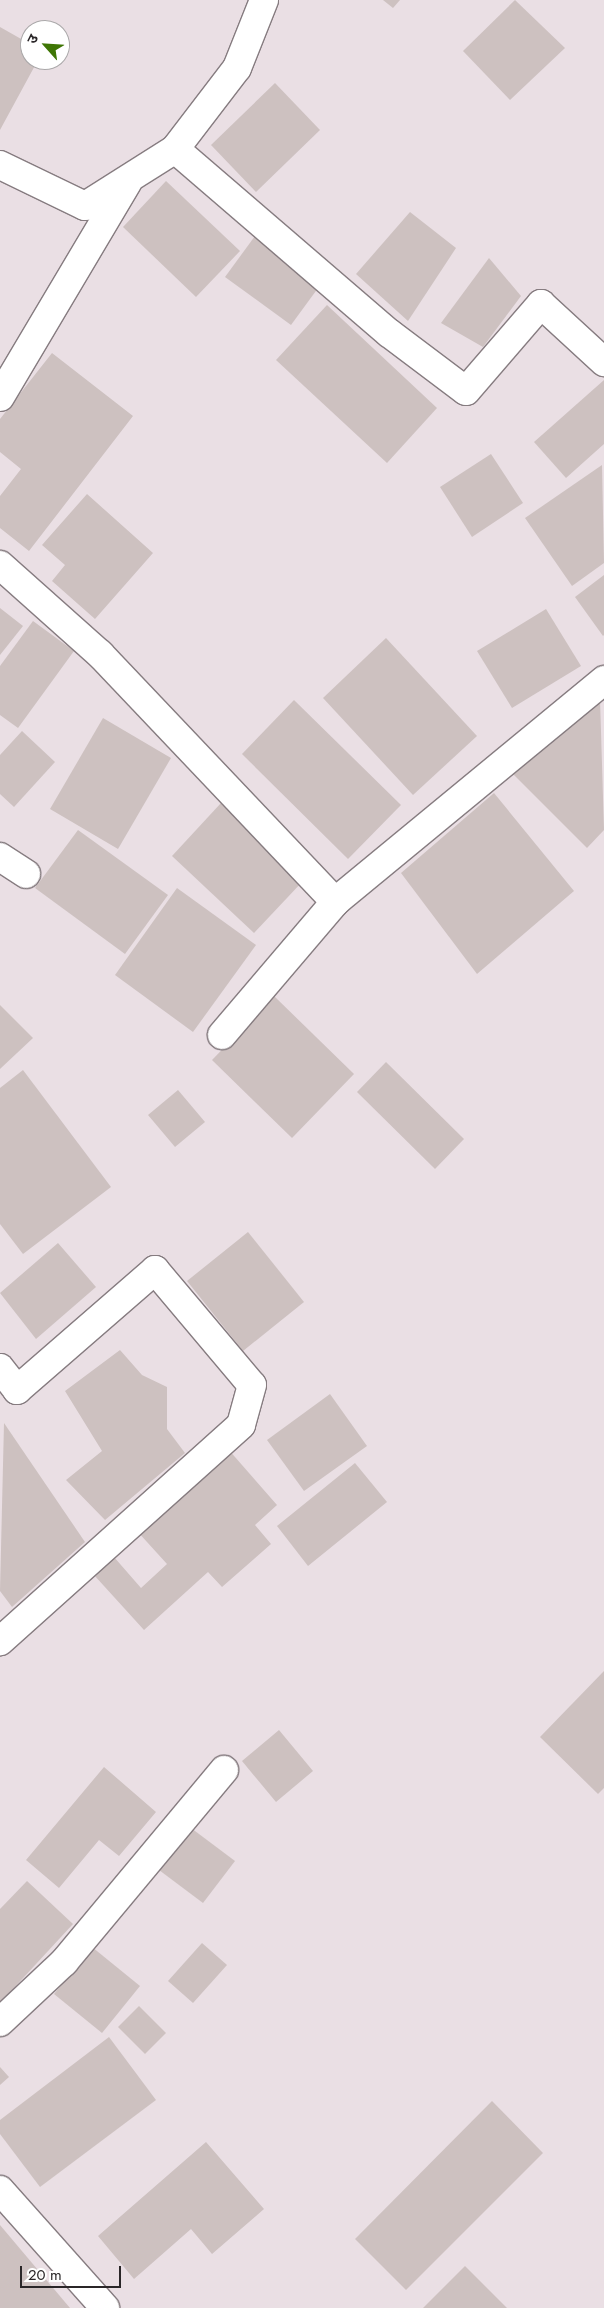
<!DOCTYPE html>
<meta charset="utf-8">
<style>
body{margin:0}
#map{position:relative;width:604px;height:2308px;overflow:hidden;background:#eadfe4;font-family:Jost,"Noto Sans Devanagari",sans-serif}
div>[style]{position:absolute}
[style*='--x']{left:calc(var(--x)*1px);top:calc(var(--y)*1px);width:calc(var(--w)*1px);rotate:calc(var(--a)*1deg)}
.building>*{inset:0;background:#cdc1c0}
.roads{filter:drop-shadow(1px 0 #867c80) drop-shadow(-1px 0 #867c80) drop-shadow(0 1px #867c80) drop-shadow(0 -1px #867c80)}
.minor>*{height:28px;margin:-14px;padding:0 14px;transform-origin:14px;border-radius:14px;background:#fff}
span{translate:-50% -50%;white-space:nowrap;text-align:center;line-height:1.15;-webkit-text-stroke:4px #fff;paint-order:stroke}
.north{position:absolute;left:20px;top:20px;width:50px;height:50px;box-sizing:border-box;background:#fff;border:1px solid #aaa8a9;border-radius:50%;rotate:296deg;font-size:14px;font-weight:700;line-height:20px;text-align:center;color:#2a2628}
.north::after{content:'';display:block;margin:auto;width:18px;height:22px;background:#3f7605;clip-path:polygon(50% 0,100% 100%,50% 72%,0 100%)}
.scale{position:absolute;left:20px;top:2266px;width:101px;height:22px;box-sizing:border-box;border:2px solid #2a2628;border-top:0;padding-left:6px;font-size:15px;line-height:18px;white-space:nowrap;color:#2a2628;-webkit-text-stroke:4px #fff;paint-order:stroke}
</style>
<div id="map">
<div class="building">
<div style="clip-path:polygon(383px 0,400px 0,393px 8px)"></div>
<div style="clip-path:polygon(515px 0,565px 48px,510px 100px,463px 51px)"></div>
<div style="clip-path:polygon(0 27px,30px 44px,30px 60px,38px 60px,0 130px)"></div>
<div style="clip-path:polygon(275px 83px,320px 130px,256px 192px,211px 145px)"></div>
<div style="clip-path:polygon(166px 181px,240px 251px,196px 297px,123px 227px)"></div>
<div style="clip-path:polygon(410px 212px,456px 248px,408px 321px,356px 274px)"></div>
<div style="clip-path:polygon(255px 236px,321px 284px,291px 325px,225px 277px)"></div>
<div style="clip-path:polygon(489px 258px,521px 296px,483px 347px,441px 323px)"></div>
<div style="clip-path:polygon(327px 305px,437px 408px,387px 463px,276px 360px)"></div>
<div style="clip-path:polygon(52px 353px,133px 416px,29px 551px,0 528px,0 496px,21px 469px,0 452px,0 419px)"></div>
<div style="clip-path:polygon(604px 380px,604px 444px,566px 478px,534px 442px)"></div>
<div style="clip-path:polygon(491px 454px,523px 503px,472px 537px,440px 487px)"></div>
<div style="clip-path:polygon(602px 465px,604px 563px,572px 586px,525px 518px)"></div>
<div style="clip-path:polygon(87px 494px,153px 553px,95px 619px,52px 581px,65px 565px,42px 545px)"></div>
<div style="clip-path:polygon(604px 575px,604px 635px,603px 636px,575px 597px)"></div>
<div style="clip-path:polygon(0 608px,23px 626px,0 655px)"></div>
<div style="clip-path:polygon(546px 609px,581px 666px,512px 708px,477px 651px)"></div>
<div style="clip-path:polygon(33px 621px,74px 651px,18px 728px,0 715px,0 666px)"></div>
<div style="clip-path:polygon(386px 638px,477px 736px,413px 795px,323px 698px)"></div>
<div style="clip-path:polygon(600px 699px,604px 830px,587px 848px,513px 774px)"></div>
<div style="clip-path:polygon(294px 700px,401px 805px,348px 859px,242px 754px)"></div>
<div style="clip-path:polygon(103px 718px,171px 758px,118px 849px,50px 809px)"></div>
<div style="clip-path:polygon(22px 731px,55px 762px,14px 807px,0 794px,0 755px)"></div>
<div style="clip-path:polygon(494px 793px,574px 891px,477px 974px,401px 873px)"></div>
<div style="clip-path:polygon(221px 803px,303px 881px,254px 933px,172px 856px)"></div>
<div style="clip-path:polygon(78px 830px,168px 895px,125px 954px,35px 888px)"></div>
<div style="clip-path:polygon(177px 888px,256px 945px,193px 1032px,115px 975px)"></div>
<div style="clip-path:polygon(274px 996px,354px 1074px,292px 1138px,212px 1060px)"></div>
<div style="clip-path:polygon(0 1005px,33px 1038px,0 1069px)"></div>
<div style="clip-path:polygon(386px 1062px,464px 1139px,435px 1169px,357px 1092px)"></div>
<div style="clip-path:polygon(23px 1070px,111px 1187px,23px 1254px,0 1224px,0 1088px)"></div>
<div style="clip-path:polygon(178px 1090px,205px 1122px,175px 1147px,148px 1115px)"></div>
<div style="clip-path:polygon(248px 1232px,304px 1302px,243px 1351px,187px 1281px)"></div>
<div style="clip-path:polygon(58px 1243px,96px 1287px,36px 1339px,0 1293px)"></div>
<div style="clip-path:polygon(120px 1350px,142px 1375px,167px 1387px,167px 1429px,185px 1453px,105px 1520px,66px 1480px,102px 1451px,65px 1391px)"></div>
<div style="clip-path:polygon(330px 1394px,367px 1446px,304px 1491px,267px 1440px)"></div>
<div style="clip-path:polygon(4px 1423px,85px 1542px,12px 1607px,0 1591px)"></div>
<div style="clip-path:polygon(228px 1449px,277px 1505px,255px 1525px,271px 1544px,222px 1587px,208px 1572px,144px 1630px,94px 1575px,114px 1557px,141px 1588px,167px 1564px,137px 1531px)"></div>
<div style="clip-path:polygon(355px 1463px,387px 1502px,308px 1566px,277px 1526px)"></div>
<div style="clip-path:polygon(604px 1671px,604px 1788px,598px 1794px,540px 1737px)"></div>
<div style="clip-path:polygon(279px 1730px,313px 1771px,276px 1802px,242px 1761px)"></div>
<div style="clip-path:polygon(104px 1767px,156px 1812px,119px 1856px,99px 1840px,59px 1888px,26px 1860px)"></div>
<div style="clip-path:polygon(191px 1828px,235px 1861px,203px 1903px,159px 1870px)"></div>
<div style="clip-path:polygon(27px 1881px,73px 1924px,0 2003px,0 1909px)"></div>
<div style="clip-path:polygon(202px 1943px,227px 1965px,193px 2003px,168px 1981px)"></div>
<div style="clip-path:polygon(92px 1947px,140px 1986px,102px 2033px,54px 1994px)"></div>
<div style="clip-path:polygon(139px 2006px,166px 2033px,145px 2054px,118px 2027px)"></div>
<div style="clip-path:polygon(109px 2037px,156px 2100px,40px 2187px,0 2134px,0 2120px)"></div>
<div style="clip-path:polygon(0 2067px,9px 2077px,0 2085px)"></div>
<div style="clip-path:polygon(492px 2101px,543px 2153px,406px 2290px,355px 2239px)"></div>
<div style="clip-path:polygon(206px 2142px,264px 2209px,212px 2254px,191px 2229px,134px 2279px,98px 2236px)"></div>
<div style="clip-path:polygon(0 2225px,70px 2308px,0 2308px)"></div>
<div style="clip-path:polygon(465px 2266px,507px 2308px,423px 2308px)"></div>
</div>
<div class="roads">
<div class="minor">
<div style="--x:175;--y:149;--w:282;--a:40.7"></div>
<div style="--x:389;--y:333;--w:96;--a:37"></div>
<div style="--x:466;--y:391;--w:115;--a:-49.2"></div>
<div style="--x:541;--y:304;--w:86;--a:42.6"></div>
<div style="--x:0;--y:165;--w:94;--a:25.8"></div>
<div style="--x:85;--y:206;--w:107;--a:-32.3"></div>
<div style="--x:175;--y:149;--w:102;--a:-52.6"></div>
<div style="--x:237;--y:68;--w:73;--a:-68.3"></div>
<div style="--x:0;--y:397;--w:249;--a:-59.3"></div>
<div style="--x:0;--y:565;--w:134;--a:41.7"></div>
<div style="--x:100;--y:654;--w:342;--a:46.5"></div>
<div style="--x:0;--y:857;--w:31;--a:33"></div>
<div style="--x:222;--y:1035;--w:175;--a:-49.6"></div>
<div style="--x:335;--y:902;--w:349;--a:-39.5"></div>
<div style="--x:0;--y:1368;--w:28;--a:52"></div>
<div style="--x:17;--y:1390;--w:183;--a:-41"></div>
<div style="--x:155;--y:1270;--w:150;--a:49.9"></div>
<div style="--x:252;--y:1385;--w:41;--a:105.4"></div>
<div style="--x:241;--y:1425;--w:324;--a:138.1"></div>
<div style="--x:0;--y:2022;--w:88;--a:-43.2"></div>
<div style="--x:64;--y:1962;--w:250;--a:-50.2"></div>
<div style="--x:0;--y:2190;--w:158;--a:48.3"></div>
</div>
</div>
<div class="north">उ</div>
<div class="scale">20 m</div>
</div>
